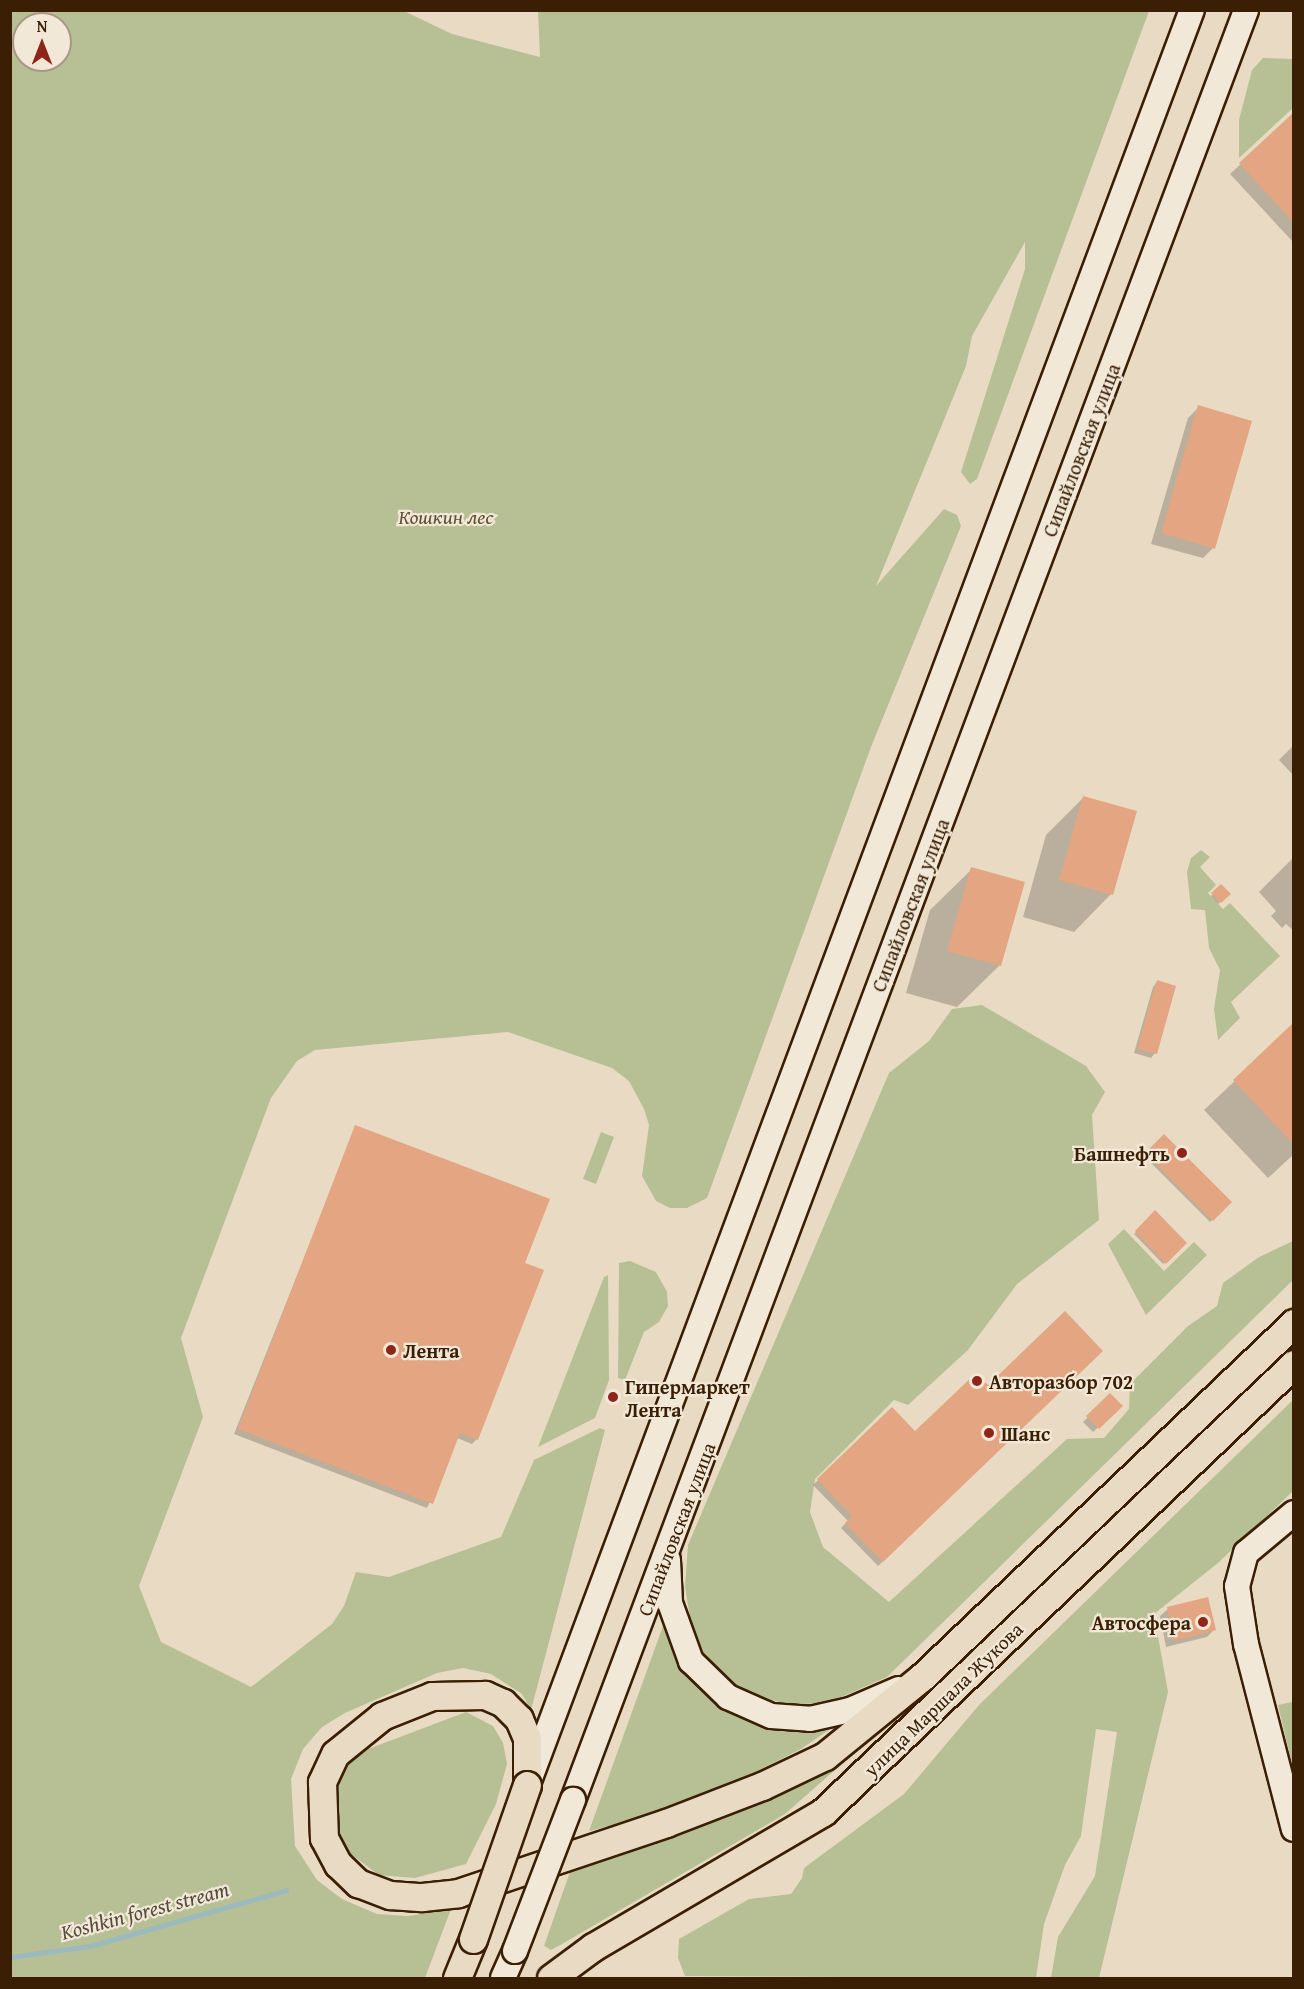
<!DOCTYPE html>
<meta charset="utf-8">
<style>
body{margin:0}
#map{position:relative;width:1304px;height:1989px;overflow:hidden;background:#e9dbc3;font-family:"Gentium Book Plus",serif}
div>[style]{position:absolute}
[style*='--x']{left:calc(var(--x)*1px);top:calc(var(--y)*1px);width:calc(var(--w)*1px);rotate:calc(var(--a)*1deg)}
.green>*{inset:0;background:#b6c094}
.shadow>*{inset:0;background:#0003}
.stream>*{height:5px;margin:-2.5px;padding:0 2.5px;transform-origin:2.5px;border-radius:2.5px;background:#9cb9be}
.building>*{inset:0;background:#e3a582}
.roads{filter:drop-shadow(2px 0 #3b1f04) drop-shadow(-2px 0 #3b1f04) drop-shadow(0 2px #3b1f04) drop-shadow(0 -2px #3b1f04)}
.secondary>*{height:24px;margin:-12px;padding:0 12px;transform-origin:12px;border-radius:12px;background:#f1e8d8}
.primary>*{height:27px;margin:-13.5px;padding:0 13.5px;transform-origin:13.5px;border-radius:13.5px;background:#e9dbc3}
.bridges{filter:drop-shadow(2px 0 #3b1f04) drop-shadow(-2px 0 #3b1f04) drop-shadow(0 2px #3b1f04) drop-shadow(0 -2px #3b1f04)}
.secondary-bridge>*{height:24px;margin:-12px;padding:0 12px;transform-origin:12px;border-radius:12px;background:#f1e8d8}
.primary-bridge>*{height:27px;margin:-13.5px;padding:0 13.5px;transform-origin:13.5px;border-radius:13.5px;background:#e9dbc3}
.dots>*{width:16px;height:16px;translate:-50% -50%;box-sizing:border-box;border:3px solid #f1e8d8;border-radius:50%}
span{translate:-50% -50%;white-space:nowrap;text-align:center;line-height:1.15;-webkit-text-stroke:4.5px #f1e8d8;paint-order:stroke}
.street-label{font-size:20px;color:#3b1f04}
.park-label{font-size:20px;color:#604f2f;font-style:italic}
.poi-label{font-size:20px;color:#3b1f04;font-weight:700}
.right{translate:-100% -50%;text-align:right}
.left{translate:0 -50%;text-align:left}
.water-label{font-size:21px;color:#584d3c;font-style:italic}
.frame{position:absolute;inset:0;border:12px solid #3b1f04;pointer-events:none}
.north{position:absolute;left:12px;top:12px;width:60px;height:60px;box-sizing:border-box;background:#f1e8d8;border:2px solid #a89883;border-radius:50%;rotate:0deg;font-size:16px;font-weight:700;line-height:24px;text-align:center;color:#3b1f04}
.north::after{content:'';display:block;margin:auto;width:21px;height:27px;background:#8f2418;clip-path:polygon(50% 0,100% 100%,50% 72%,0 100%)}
</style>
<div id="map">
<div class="green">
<div style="clip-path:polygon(evenodd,11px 10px,404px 11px,452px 34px,540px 57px,538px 11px,1149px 11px,977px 479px,970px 484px,961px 472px,1025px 269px,1025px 242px,972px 336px,966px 366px,876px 586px,944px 509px,957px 515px,961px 526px,871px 747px,707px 1198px,687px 1208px,670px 1208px,656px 1201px,642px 1176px,649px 1125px,644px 1109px,629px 1081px,612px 1068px,508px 1032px,315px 1050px,297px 1061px,271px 1098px,181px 1338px,203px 1417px,139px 1586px,161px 1642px,251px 1687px,332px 1624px,344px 1606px,356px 1572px,389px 1577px,501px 1537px,534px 1460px,600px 1428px,605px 1430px,531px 1710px,522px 1694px,491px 1674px,463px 1668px,437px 1673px,345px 1713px,322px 1727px,303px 1749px,291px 1779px,295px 1846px,317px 1880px,342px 1899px,377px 1914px,408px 1916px,451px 1909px,425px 1978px,11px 1978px,11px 10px,24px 24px,60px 24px,60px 60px,24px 60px,24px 24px)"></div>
<div style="clip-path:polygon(1263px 58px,1293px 59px,1293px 108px,1239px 158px,1239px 120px,1252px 70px)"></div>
<div style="clip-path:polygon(1201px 850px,1210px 857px,1200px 867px,1216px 885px,1208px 893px,1223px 909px,1230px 903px,1280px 956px,1231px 1002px,1240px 1018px,1218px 1040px,1214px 1009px,1220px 970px,1209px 948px,1205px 910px,1191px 909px,1187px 872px,1191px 858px)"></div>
<div style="clip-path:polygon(982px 1005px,1086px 1066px,1105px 1092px,1092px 1115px,1099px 1220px,1017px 1284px,968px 1350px,908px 1405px,894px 1400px,815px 1479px,810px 1512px,823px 1547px,889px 1602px,1067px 1439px,1104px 1438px,1129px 1409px,1130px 1384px,1188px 1326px,1217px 1306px,1223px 1283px,1259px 1257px,1293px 1241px,1293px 1280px,887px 1677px,830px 1702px,791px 1705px,760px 1697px,731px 1682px,706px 1657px,692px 1629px,685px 1587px,688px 1545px,889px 1073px,929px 1041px,952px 1009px)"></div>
<div style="clip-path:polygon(601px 1132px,614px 1137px,596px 1184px,583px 1179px)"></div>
<div style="clip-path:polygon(1124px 1229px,1164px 1271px,1194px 1242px,1207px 1255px,1146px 1315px,1108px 1244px)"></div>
<div style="clip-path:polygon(630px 1261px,656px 1272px,667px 1292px,668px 1306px,659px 1322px,644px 1332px,625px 1380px,618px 1378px,619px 1263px)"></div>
<div style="clip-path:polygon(608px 1275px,609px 1380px,595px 1418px,538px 1447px,604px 1277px)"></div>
<div style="clip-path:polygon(1293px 1400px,1293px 1491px,1218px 1563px,1154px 1614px,1168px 1692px,1099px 1978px,1051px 1978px,1058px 1937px,1095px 1876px,1117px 1732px,1096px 1729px,1081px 1836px,1065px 1865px,1044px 1924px,1036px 1978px,685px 1976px,678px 1958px,679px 1939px,749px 1899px,791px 1894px,802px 1878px,804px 1868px,904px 1794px,979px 1705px)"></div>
<div style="clip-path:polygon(667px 1615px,723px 1702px,836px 1725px,801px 1749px,749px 1775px,639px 1818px,589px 1831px)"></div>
<div style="clip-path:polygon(1292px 1702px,1294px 1709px,1292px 1764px,1278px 1705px)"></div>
<div style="clip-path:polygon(466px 1712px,493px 1726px,503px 1743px,507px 1764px,496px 1804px,466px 1864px,415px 1878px,379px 1875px,344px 1849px,331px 1821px,330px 1784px,347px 1757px)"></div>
<div style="clip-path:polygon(842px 1758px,844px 1762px,785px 1814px,562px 1944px,551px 1950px,544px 1946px,571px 1869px,711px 1823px,761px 1802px)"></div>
</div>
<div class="shadow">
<div style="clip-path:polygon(1294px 115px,1294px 243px,1230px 174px)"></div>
<div style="clip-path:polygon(1199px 407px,1213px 548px,1203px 558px,1151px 544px,1188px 418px)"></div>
<div style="clip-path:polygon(1294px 745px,1294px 776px,1279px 760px)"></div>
<div style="clip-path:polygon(1084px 797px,1111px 894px,1074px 932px,1023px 917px,1046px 835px)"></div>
<div style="clip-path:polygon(1294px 857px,1294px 931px,1286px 924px,1282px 928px,1271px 916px,1276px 911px,1259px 892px)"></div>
<div style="clip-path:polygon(972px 869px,1023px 883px,999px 966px,957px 1007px,906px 993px,930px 910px)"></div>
<div style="clip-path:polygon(1221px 886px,1229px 894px,1218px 904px,1211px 896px)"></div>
<div style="clip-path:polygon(1157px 982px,1155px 1053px,1151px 1058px,1134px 1053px,1153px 987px)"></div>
<div style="clip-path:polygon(1294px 1025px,1294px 1154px,1268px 1178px,1204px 1110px)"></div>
<div style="clip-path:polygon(356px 1127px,523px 1264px,477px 1439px,472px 1444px,457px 1438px,427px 1508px,234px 1434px)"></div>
<div style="clip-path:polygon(1164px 1136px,1230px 1202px,1210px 1222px,1144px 1156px)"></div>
<div style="clip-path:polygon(1155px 1213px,1185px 1243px,1163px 1264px,1134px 1234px)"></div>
<div style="clip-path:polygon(1101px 1351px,878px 1566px,841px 1528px,848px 1521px,813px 1485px,892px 1409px,915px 1433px,988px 1387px)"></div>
<div style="clip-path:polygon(1110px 1395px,1121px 1406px,1093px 1432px,1083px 1422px)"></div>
<div style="clip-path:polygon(1168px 1609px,1215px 1629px,1207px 1637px,1166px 1647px,1160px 1616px)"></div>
</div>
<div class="stream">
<div style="--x:10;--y:1957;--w:81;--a:-7.8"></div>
<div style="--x:90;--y:1946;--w:204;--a:-15.9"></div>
</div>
<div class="building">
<div style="clip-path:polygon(1293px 113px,1293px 222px,1239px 163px)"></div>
<div style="clip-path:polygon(1198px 405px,1252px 421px,1215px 549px,1161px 533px)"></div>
<div style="clip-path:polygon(1083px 796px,1137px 811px,1113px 895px,1059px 880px)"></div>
<div style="clip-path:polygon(971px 867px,1025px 882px,1001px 966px,947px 951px)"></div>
<div style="clip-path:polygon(1221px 884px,1231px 894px,1221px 903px,1211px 893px)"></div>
<div style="clip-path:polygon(1157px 980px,1176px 986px,1157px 1054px,1137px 1049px)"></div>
<div style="clip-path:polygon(1293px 1023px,1293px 1144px,1233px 1080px)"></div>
<div style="clip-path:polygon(355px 1125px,550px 1199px,525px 1263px,544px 1270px,478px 1440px,460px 1433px,433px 1504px,238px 1429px)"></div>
<div style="clip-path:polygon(1164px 1134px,1232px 1202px,1213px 1221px,1145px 1153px)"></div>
<div style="clip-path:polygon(1155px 1210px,1187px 1243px,1166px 1264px,1135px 1231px)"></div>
<div style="clip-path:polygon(1065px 1311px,1103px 1351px,883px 1562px,845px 1523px,852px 1516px,817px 1479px,892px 1407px,915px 1431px,976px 1373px,988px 1385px)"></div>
<div style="clip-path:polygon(1110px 1393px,1123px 1406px,1099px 1429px,1086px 1416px)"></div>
<div style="clip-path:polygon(1208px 1597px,1216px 1630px,1174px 1641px,1167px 1607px)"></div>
</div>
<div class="roads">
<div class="secondary">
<div style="--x:1294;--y:1513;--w:62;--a:140.2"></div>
<div style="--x:1246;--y:1553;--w:34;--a:105"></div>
<div style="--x:1237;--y:1586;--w:59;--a:81.2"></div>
<div style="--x:1246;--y:1644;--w:191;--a:75.5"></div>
<div style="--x:668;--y:1560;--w:43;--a:87.3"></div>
<div style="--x:670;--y:1603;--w:62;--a:70.1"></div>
<div style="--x:691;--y:1661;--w:52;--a:44.2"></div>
<div style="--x:728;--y:1697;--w:47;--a:23.8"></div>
<div style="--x:771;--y:1716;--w:39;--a:4"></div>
<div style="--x:810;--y:1719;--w:41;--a:-12.7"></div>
<div style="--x:850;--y:1710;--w:53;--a:-23.2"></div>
<div style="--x:529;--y:1781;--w:1891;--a:-69.48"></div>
<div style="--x:573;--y:1800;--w:1912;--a:-69.39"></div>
<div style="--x:503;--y:1978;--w:30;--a:-66"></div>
</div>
<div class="primary">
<div style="--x:527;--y:1785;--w:47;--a:-90"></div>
<div style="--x:527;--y:1738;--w:21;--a:-113"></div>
<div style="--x:519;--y:1719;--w:23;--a:-135"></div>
<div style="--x:503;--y:1703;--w:20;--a:-156"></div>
<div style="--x:485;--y:1695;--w:53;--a:178.9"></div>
<div style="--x:432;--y:1696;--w:54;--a:158.2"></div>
<div style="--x:382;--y:1716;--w:60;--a:141"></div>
<div style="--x:335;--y:1754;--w:31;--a:115"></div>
<div style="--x:322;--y:1782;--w:56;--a:88"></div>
<div style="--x:324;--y:1838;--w:30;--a:62"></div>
<div style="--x:338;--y:1864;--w:28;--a:44"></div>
<div style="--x:358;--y:1883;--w:34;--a:21"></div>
<div style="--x:390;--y:1895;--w:32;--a:4"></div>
<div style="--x:422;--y:1897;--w:36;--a:-6"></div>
<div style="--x:458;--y:1893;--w:219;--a:-18.6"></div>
<div style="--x:666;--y:1823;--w:103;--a:-21.1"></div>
<div style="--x:762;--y:1786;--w:70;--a:-25.5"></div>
<div style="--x:825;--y:1756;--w:125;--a:-39.2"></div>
<div style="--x:922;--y:1677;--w:514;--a:-43.58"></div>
<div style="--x:457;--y:1978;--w:42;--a:-67.7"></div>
<div style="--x:551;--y:1978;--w:52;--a:-36.4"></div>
<div style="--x:593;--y:1947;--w:267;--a:-30.4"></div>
<div style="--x:823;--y:1812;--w:650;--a:-43.57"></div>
</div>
</div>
<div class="bridges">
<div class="secondary-bridge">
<div style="--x:515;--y:1951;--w:162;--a:-69"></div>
</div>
<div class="primary-bridge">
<div style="--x:473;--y:1939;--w:163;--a:-70.7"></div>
</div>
</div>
<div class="dots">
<div style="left:1182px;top:1153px;background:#8f2418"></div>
<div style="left:391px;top:1350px;background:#8f2418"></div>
<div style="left:977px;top:1381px;background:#8f2418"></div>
<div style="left:613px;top:1397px;background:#8f2418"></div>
<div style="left:989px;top:1433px;background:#8f2418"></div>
<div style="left:1203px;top:1622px;background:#8f2418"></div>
</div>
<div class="street-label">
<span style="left:1081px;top:450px;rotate:-69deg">Сипайловская улица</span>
<span style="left:910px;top:905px;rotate:-69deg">Сипайловская улица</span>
<span style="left:676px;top:1529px;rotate:-69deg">Сипайловская улица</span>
<span style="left:943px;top:1699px;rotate:-44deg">улица Маршала Жукова</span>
</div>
<div class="park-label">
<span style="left:446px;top:516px">Кошкин лес</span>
</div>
<div class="poi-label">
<span class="right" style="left:1170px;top:1153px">Башнефть</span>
<span class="left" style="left:403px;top:1350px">Лента</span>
<span class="left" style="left:989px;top:1381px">Авторазбор 702</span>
<span class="left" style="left:625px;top:1398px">Гипермаркет<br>Лента</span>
<span class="left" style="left:1001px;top:1433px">Шанс</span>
<span class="right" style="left:1191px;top:1622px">Автосфера</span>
</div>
<div class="water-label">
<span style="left:145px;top:1911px;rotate:-15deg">Koshkin forest stream</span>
</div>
<div class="frame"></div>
<div class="north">N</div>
</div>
